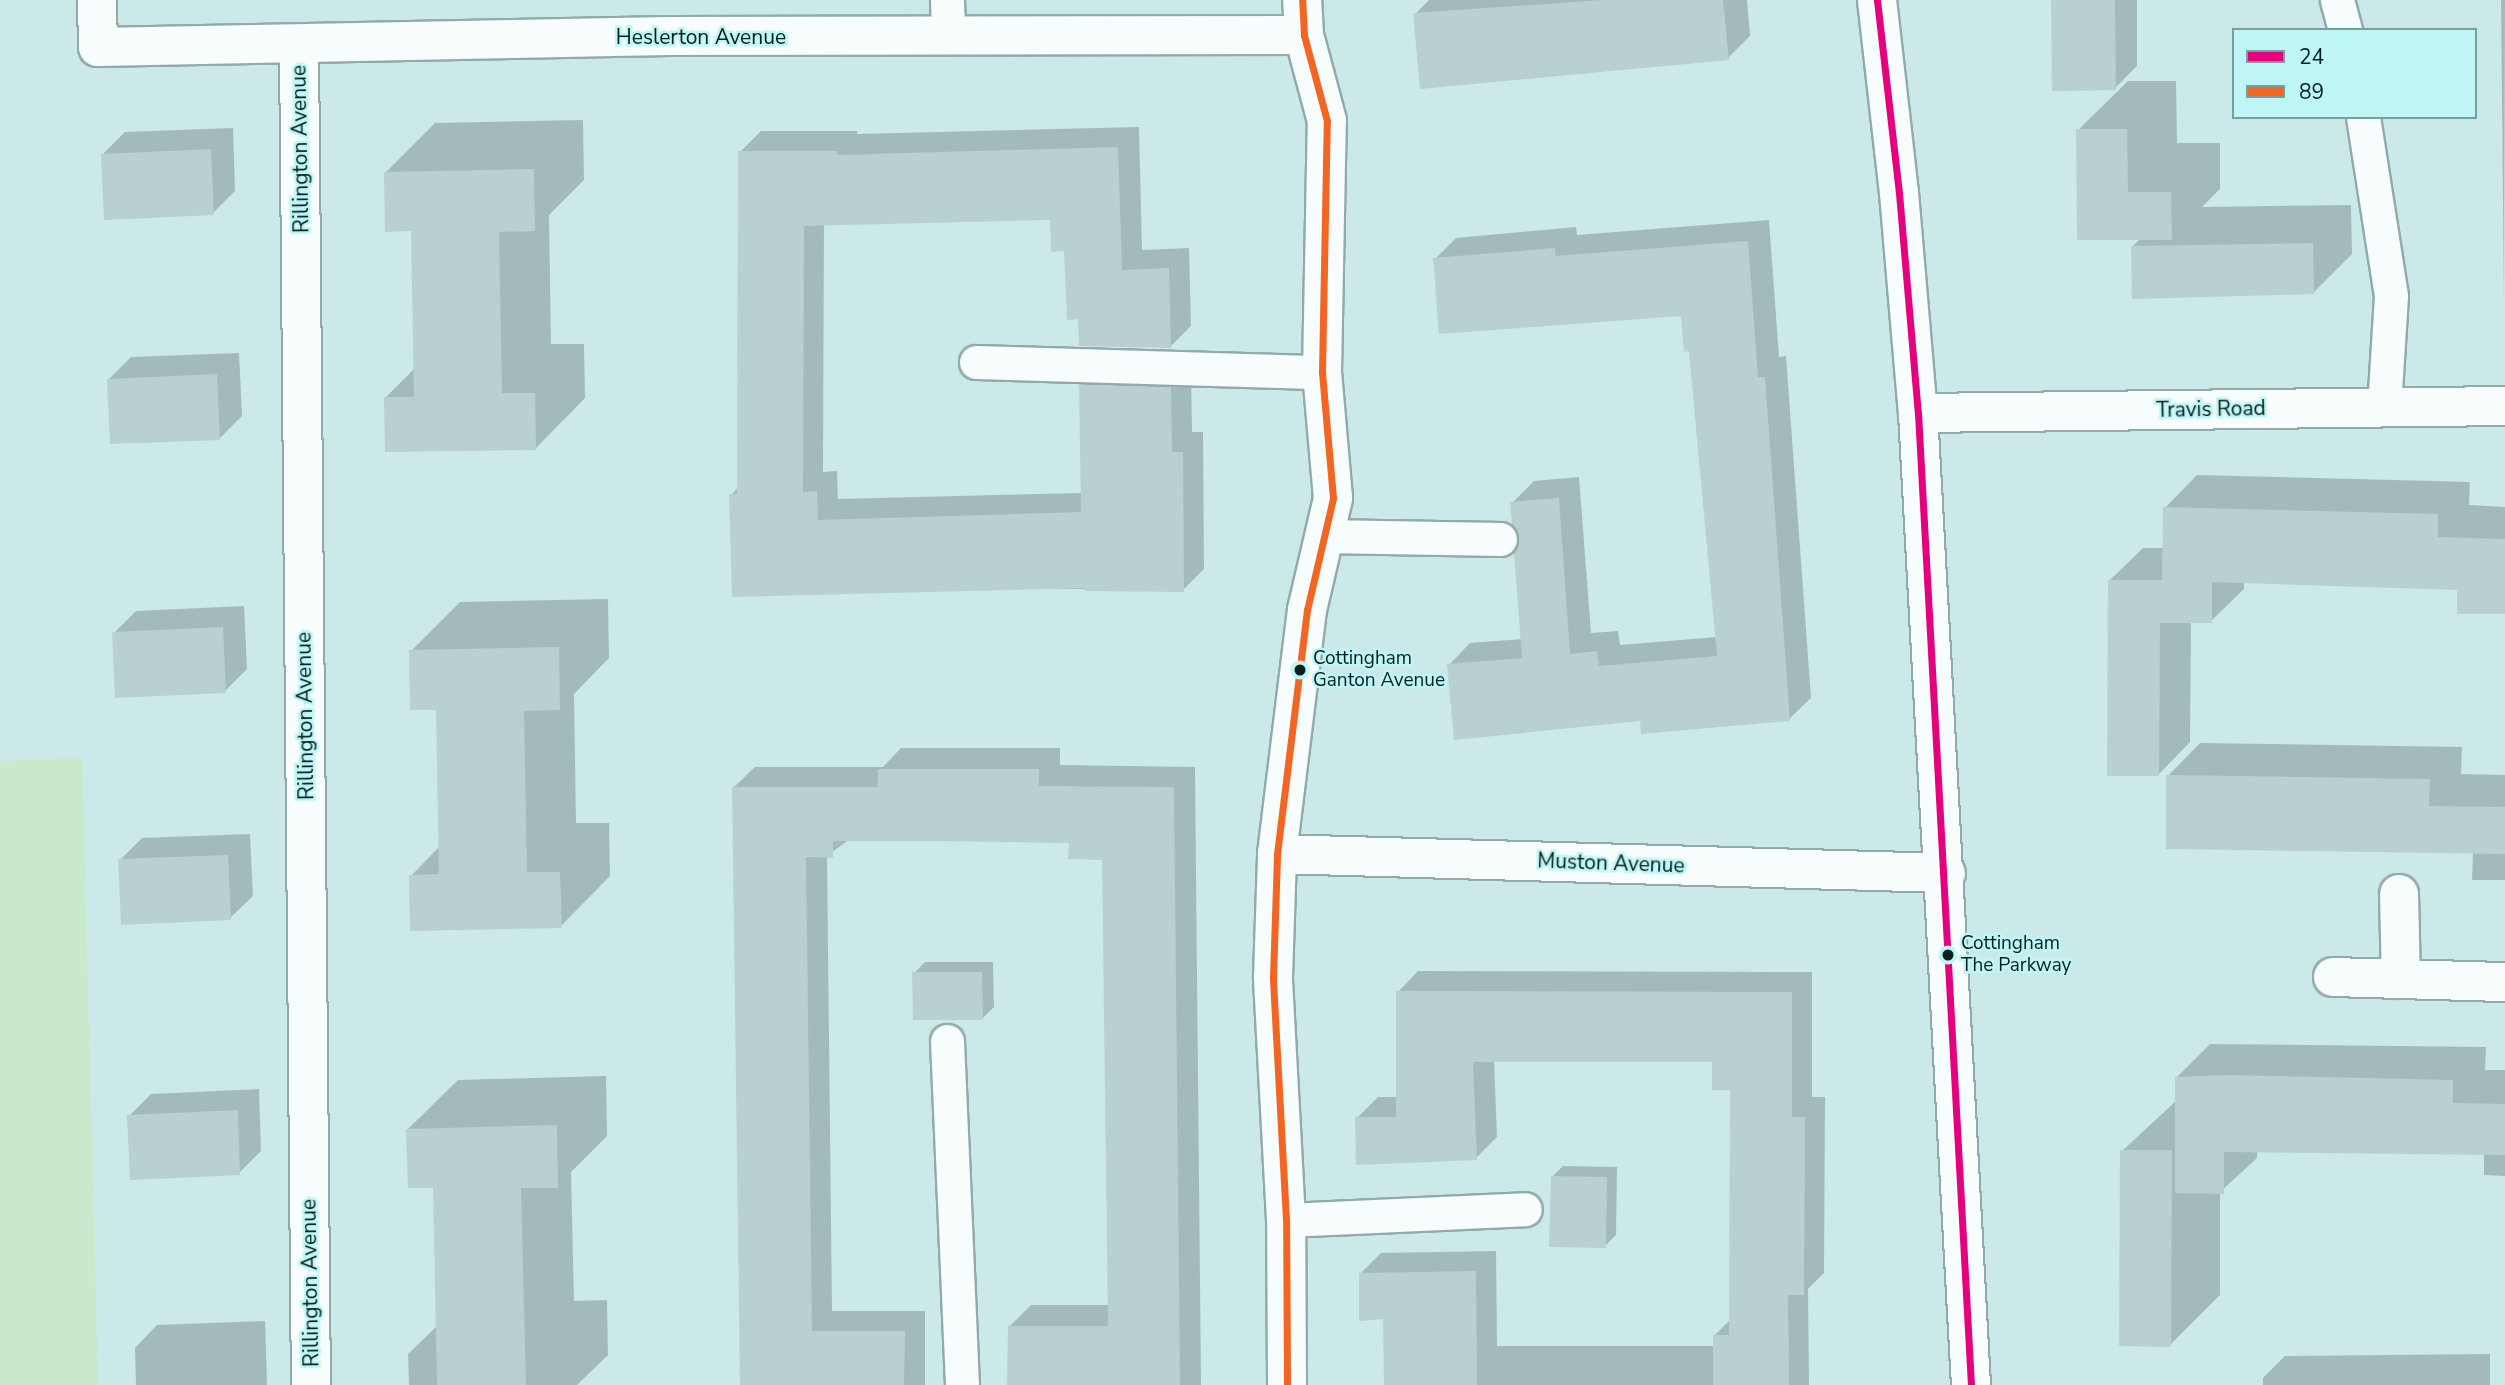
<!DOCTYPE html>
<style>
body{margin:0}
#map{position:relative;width:2505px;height:1385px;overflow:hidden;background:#cbe9e9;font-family:"Nunito Sans",sans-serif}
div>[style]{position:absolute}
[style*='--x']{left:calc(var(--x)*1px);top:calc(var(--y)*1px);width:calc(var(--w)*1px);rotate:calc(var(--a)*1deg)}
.green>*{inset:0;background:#c8e9cc}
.shadow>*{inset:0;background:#0003}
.building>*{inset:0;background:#b8d0d0}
.roads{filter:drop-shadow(2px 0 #92aaaa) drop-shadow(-2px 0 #92aaaa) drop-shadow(0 2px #92aaaa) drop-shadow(0 -2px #92aaaa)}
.lane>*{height:33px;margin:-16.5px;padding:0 16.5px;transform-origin:16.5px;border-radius:16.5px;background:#f7fcfc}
.street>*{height:38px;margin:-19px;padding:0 19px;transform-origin:19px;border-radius:19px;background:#f7fcfc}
.bus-1>*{height:7px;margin:-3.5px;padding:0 3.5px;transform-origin:3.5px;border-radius:3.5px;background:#e5007d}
.bus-2>*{height:7px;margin:-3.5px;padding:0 3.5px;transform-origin:3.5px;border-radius:3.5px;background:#f26522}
.dots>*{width:19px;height:19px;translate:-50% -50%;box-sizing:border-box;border:4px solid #bef6f6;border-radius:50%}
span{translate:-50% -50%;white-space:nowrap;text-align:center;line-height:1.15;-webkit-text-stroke:5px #bef6f6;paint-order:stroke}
.bus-label{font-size:19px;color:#091f1f}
.left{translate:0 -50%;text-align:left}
.street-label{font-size:21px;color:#091f1f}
.legend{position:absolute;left:2232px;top:28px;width:245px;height:91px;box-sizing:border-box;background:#bef6f6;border:2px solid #76a0a0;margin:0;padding:9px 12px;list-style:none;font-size:21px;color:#091f1f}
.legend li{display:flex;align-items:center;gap:14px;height:35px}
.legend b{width:35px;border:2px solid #76a0a0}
</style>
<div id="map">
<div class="green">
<div style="clip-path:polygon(82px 758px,98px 1385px,0 1385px,0 761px)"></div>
</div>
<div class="shadow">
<div style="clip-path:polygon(1429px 0,1747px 0,1750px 36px,1728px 58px,1415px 14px)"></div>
<div style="clip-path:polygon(2053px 0,2137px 0,2137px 66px,2115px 88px)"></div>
<div style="clip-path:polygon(2501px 0,2505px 0,2504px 305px)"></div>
<div style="clip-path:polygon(2128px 81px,2176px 81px,2177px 143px,2220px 143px,2220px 189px,2202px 207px,2351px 205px,2352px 254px,2313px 293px,2133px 246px,2141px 238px,2078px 130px)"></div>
<div style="clip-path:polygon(583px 120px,584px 180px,549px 215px,551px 344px,584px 344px,585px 398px,536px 448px,385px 398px,415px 368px,412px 230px,385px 173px,435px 123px)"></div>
<div style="clip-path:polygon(1139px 127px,1142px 250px,1189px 248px,1191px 326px,1170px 347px,1080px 317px,1066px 250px,1052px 218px,824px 224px,823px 472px,837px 471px,838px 499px,1082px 493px,1081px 385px,1102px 364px,1191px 367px,1192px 432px,1203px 432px,1204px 569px,1183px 590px,984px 588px,731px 495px,739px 487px,740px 152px,761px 131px,857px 131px,857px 134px)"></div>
<div style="clip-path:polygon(233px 128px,235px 191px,213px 213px,103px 154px,125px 132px)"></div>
<div style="clip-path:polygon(1769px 220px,1779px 357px,1786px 356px,1811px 698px,1789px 719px,1641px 719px,1449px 665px,1470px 643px,1522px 639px,1521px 539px,1512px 503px,1534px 481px,1579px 477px,1591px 633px,1618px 631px,1620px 645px,1717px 637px,1691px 349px,1683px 314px,1435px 259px,1456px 238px,1576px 227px,1577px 235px)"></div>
<div style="clip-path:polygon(239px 353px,242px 416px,220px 438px,109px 379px,131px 357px)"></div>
<div style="clip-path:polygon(2197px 475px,2470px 482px,2469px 505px,2505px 507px,2505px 613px,2459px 589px,2244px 582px,2244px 589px,2211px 621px,2191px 621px,2190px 742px,2158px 775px,2110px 580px,2143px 548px,2164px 548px,2165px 508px)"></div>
<div style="clip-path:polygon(608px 599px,609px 658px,574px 694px,576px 823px,609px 823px,610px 876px,561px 926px,411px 876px,440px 846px,438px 708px,411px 651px,460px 602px)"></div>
<div style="clip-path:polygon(244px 606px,247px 669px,225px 691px,114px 633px,136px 611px)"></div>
<div style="clip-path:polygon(2200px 743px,2462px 747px,2461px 774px,2505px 775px,2505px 880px,2472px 880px,2473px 852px,2168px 776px)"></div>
<div style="clip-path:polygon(901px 748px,1060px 748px,1060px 765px,1195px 767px,1201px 1385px,1009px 1385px,1010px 1326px,1031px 1305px,1109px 1305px,1104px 858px,1070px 841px,850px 839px,827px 856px,832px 1311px,925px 1311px,925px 1385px,742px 1385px,733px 788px,755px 767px,883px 767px)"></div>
<div style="clip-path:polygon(250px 834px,253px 896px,230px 918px,120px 860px,142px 838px)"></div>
<div style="clip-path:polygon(925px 962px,993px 962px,994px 1007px,983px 1018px,914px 973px)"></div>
<div style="clip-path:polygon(1418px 971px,1812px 972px,1812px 1097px,1825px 1097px,1824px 1273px,1808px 1289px,1809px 1385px,1385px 1385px,1385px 1318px,1360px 1274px,1381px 1253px,1496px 1251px,1497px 1346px,1715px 1346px,1714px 1336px,1731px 1319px,1732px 1088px,1714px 1060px,1494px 1060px,1497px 1137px,1476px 1158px,1357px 1118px,1378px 1097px,1398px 1097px,1398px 992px)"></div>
<div style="clip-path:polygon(2210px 1044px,2486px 1047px,2485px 1070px,2505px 1070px,2505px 1176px,2484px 1175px,2484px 1153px,2257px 1150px,2257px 1158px,2220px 1192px,2220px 1295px,2170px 1345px,2122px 1151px,2176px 1101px,2176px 1078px)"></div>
<div style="clip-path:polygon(606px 1076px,607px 1136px,571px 1172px,574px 1301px,607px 1300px,608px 1355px,577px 1385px,409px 1385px,408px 1354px,438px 1325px,435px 1186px,408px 1129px,458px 1080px)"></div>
<div style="clip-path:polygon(259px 1089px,261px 1151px,239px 1173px,129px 1116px,151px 1094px)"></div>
<div style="clip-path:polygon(1563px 1166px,1617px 1167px,1616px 1235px,1605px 1246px,1552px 1177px)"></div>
<div style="clip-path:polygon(265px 1321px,267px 1385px,136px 1385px,135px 1348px,157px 1325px)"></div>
<div style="clip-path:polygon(2490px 1354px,2490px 1385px,2263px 1385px,2263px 1378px,2285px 1356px)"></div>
</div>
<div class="building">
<div style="clip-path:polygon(1604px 0,1723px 0,1729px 60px,1420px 89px,1413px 13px)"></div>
<div style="clip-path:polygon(2051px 0,2115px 0,2116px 90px,2052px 91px)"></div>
<div style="clip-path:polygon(2076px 129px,2127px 129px,2128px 192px,2171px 192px,2172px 240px,2077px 240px)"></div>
<div style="clip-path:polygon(1118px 147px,1122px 270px,1169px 268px,1171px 348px,1079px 346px,1078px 319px,1067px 320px,1064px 251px,1051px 252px,1050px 220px,804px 226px,803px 492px,817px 491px,818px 520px,1081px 512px,1079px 384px,1171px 387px,1172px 452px,1183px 452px,1184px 592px,1085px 591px,1085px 588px,732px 597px,729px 494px,737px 494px,738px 151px,837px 151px,837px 155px)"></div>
<div style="clip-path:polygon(211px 149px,214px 215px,104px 220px,101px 154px)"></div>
<div style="clip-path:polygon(534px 169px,535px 231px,499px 232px,502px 393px,535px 393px,536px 450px,385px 452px,384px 397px,414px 397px,411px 231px,385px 232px,384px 172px)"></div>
<div style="clip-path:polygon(1748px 241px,1758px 377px,1765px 377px,1790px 721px,1641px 734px,1640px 721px,1454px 740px,1447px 664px,1522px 658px,1514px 552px,1519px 539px,1512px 524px,1510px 502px,1559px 498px,1570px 654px,1597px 651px,1599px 666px,1717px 656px,1689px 351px,1684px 352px,1681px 316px,1439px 334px,1433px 258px,1555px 248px,1556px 256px)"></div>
<div style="clip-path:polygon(2313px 243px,2314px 294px,2132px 299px,2131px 246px)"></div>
<div style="clip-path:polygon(217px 374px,220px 440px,110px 444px,107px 379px)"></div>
<div style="clip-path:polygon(2163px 507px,2438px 514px,2438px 537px,2505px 539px,2505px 614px,2457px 614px,2457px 590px,2212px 582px,2212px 623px,2160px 623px,2159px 776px,2107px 776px,2108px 580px,2162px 580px)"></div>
<div style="clip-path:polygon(223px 627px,226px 693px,115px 698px,112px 632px)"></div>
<div style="clip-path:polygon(559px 647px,560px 710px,524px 711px,527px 872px,560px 872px,562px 928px,410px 931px,409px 875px,439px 874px,436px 710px,410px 710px,409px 650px)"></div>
<div style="clip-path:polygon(878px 769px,1039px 769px,1039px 786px,1174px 787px,1180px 1385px,1007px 1385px,1008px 1326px,1108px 1326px,1102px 860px,1068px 859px,1069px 843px,932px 841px,833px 841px,833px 858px,806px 857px,812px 1331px,905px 1331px,904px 1385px,740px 1385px,732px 787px,878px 787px)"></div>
<div style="clip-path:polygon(2166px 775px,2430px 779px,2429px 806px,2505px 807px,2505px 854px,2166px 849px)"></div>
<div style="clip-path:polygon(228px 855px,231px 920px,121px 925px,118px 859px)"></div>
<div style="clip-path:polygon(912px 972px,982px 972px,983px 1020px,913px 1020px)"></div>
<div style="clip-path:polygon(1396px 991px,1792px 992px,1792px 1117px,1805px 1117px,1804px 1295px,1788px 1295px,1789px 1385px,1713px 1385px,1713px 1335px,1729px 1335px,1730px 1090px,1712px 1090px,1712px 1062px,1473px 1062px,1477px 1160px,1356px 1165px,1355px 1117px,1396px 1117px)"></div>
<div style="clip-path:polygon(2227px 1075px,2453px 1080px,2453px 1103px,2505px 1104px,2505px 1155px,2224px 1152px,2224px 1194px,2175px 1193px,2175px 1077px)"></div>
<div style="clip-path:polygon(238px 1110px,240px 1175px,130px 1180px,127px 1115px)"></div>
<div style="clip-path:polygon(557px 1125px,558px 1188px,521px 1188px,526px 1385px,437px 1385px,433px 1188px,408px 1188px,406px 1129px)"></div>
<div style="clip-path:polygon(2120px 1150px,2172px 1150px,2171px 1347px,2119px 1346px)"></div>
<div style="clip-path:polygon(1551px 1176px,1607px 1177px,1606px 1248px,1549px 1247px)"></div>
<div style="clip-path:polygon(1476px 1271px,1477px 1385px,1384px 1385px,1383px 1319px,1359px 1321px,1359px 1273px)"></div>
</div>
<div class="roads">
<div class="lane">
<div style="--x:947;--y:0;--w:36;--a:88"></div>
<div style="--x:2337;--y:0;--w:31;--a:75"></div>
<div style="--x:2363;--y:117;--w:181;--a:81.1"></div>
<div style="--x:2391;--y:296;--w:111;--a:93.6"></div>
<div style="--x:976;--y:362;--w:346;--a:1.7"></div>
<div style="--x:1324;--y:536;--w:176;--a:1"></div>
<div style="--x:947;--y:1041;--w:344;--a:87.5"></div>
<div style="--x:1286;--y:1220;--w:239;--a:-2.6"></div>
</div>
<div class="street">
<div style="--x:97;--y:0;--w:47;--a:88.8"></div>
<div style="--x:98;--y:47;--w:572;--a:-1.1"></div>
<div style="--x:670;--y:36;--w:634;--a:-0.09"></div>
<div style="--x:1877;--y:0;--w:194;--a:83.5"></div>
<div style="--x:1899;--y:193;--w:221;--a:85.1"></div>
<div style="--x:1918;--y:413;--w:973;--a:86.88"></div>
<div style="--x:299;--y:46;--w:1339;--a:89.49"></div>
<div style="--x:1918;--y:413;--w:587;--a:-0.68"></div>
<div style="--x:1277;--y:854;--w:669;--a:1.63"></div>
<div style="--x:2399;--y:894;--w:85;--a:88.7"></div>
<div style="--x:2333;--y:977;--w:172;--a:1.7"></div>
<div style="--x:1287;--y:1385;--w:165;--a:-90.3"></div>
<div style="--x:1286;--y:1220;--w:243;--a:-93.1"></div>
<div style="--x:1273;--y:977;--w:123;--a:-88.1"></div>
<div style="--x:1277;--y:854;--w:246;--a:-83"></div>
<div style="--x:1307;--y:610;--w:115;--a:-76.9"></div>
<div style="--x:1333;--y:498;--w:126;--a:-95"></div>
<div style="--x:1322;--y:372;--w:251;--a:-88.9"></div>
<div style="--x:1327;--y:121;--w:89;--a:-105"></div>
<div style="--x:1304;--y:35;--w:35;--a:-93"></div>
</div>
</div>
<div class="bus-1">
<div style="--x:1877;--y:0;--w:194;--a:83.5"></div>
<div style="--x:1899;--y:193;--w:221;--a:85.1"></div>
<div style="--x:1918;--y:413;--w:973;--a:86.88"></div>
</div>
<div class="bus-2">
<div style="--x:1287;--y:1385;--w:165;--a:-90.3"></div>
<div style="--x:1286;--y:1220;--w:243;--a:-93.1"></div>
<div style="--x:1273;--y:977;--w:123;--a:-88.1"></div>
<div style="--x:1277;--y:854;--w:246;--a:-83"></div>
<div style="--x:1307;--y:610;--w:115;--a:-76.9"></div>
<div style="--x:1333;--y:498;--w:126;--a:-95"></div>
<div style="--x:1322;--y:372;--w:251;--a:-88.9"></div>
<div style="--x:1327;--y:121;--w:89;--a:-105"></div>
<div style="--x:1304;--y:35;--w:35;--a:-93"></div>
</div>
<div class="dots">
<div style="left:1300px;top:670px;background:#091f1f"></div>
<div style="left:1948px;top:955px;background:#091f1f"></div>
</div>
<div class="bus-label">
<span class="left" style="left:1313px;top:670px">Cottingham<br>Ganton Avenue</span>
<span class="left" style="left:1961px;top:955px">Cottingham<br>The Parkway</span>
</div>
<div class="street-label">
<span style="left:701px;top:37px">Heslerton Avenue</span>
<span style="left:300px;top:149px;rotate:-91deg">Rillington Avenue</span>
<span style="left:2211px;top:409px;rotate:-1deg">Travis Road</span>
<span style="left:305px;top:716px;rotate:-91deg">Rillington Avenue</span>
<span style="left:1611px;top:863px;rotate:2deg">Muston Avenue</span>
<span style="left:310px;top:1283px;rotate:-91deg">Rillington Avenue</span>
</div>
<ul class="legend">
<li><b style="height:9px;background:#e5007d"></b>24</li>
<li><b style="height:9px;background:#f26522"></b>89</li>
</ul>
</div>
